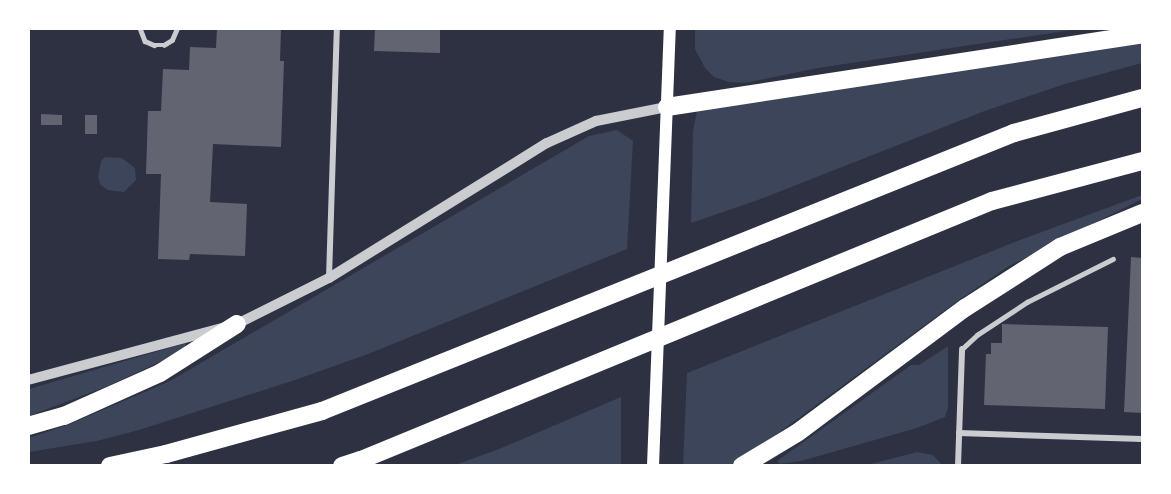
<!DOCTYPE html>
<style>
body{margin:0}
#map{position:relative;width:1171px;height:494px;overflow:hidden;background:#2d3142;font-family:"IBM Plex Serif",serif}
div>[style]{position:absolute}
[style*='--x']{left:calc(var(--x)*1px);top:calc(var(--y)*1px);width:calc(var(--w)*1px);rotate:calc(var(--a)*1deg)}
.green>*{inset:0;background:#3c4559}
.building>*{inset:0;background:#626471}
.service>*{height:4.5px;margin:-2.25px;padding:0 2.25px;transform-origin:2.25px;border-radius:2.25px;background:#caccd0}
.minor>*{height:6px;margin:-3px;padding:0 3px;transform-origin:3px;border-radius:3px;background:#caccd0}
.tertiary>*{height:10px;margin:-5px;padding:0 5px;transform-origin:5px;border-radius:5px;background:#caccd0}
.secondary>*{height:12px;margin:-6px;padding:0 6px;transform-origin:6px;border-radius:6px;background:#fff}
.motorway>*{height:18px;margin:-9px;padding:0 9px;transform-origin:9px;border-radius:9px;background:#fff}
span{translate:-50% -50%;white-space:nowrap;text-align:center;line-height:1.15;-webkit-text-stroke:6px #fff;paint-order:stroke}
.frame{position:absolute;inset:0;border:30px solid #fff;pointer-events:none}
</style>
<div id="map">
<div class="green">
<div style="clip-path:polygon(695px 29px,695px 28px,1079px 29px,818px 68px,745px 83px,729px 82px,714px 77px,705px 68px,695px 49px)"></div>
<div style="clip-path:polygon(1142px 43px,1142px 63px,1065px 84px,982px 112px,758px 200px,691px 223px,693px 131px,697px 111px)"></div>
<div style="clip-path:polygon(617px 130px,633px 141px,627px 249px,368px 354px,295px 380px,139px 430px,97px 441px,29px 452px,29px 438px,70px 424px,170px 381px,589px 136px)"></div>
<div style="clip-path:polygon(105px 157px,122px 158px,135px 168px,136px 180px,124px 192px,107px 190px,100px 184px,98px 177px,101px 161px)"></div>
<div style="clip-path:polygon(1142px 195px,1142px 199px,1009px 266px,959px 300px,735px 465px,683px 466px,687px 373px,1020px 240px)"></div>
<div style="clip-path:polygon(186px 343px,185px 348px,166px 359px,108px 386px,29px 416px,29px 389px)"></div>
<div style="clip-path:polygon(948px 346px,948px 408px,945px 417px,917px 428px,801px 461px,780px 464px,777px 461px,911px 365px,919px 365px)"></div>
<div style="clip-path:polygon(621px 397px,621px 465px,455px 465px,499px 449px)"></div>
<div style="clip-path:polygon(917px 452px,933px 455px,942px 465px,867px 465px)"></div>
</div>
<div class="building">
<div style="clip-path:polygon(217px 28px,281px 28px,280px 61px,284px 61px,281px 147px,213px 144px,210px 202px,247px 204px,245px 256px,190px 254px,189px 260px,158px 259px,161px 174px,146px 174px,148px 111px,161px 111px,163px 69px,189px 70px,190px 47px,216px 48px)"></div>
<div style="clip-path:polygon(375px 28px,440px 28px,440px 53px,374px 51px)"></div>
<div style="clip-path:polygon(41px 114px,62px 115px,62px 125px,41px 125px)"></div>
<div style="clip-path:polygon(85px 115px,97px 115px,97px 134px,85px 134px)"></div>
<div style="clip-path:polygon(1131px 257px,1142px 258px,1142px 413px,1124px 412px)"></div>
<div style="clip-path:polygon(1002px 324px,1108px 327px,1105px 409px,984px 405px,986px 354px,991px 354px,991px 343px,1002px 343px)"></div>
</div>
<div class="service">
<div style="--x:140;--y:28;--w:14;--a:69"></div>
<div style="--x:145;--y:41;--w:10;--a:24"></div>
<div style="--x:154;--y:45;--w:10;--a:0"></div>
<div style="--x:164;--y:45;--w:9;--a:-32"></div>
<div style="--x:172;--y:40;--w:13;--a:-67"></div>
<div style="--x:962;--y:349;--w:21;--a:-43"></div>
<div style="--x:977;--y:335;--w:60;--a:-33.4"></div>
<div style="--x:1027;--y:302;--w:96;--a:-26.6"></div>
</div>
<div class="minor">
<div style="--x:329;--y:278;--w:250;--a:-88.2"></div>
<div style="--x:959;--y:433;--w:183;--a:1.9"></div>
<div style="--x:958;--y:466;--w:117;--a:-88"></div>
</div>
<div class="tertiary">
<div style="--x:28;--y:380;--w:216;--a:-15"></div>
<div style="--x:237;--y:324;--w:103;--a:-26.6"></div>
<div style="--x:329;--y:278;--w:256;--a:-31.8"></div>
<div style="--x:547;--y:143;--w:54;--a:-24.2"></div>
<div style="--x:596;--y:121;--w:72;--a:-11.2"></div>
</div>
<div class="secondary">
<div style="--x:653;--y:466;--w:438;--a:-87.8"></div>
</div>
<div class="motorway">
<div style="--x:667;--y:107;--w:481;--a:-8.7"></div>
<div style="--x:28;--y:426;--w:37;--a:-16"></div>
<div style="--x:64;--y:416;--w:105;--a:-24.1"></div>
<div style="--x:160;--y:373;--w:91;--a:-32.5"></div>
<div style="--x:110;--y:466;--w:57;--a:-12.1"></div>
<div style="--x:166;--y:454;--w:162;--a:-15.4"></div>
<div style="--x:322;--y:411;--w:746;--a:-21.89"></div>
<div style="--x:1014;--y:133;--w:133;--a:-15.3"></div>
<div style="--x:342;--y:466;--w:20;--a:-18"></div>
<div style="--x:361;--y:460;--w:682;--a:-22.32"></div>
<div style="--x:992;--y:201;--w:155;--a:-14.9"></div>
<div style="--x:742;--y:466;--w:64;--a:-31"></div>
<div style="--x:797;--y:433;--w:209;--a:-36.7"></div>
<div style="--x:965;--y:308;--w:113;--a:-32.7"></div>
<div style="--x:1060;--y:247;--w:89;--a:-22.5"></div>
</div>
<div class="frame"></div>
</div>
